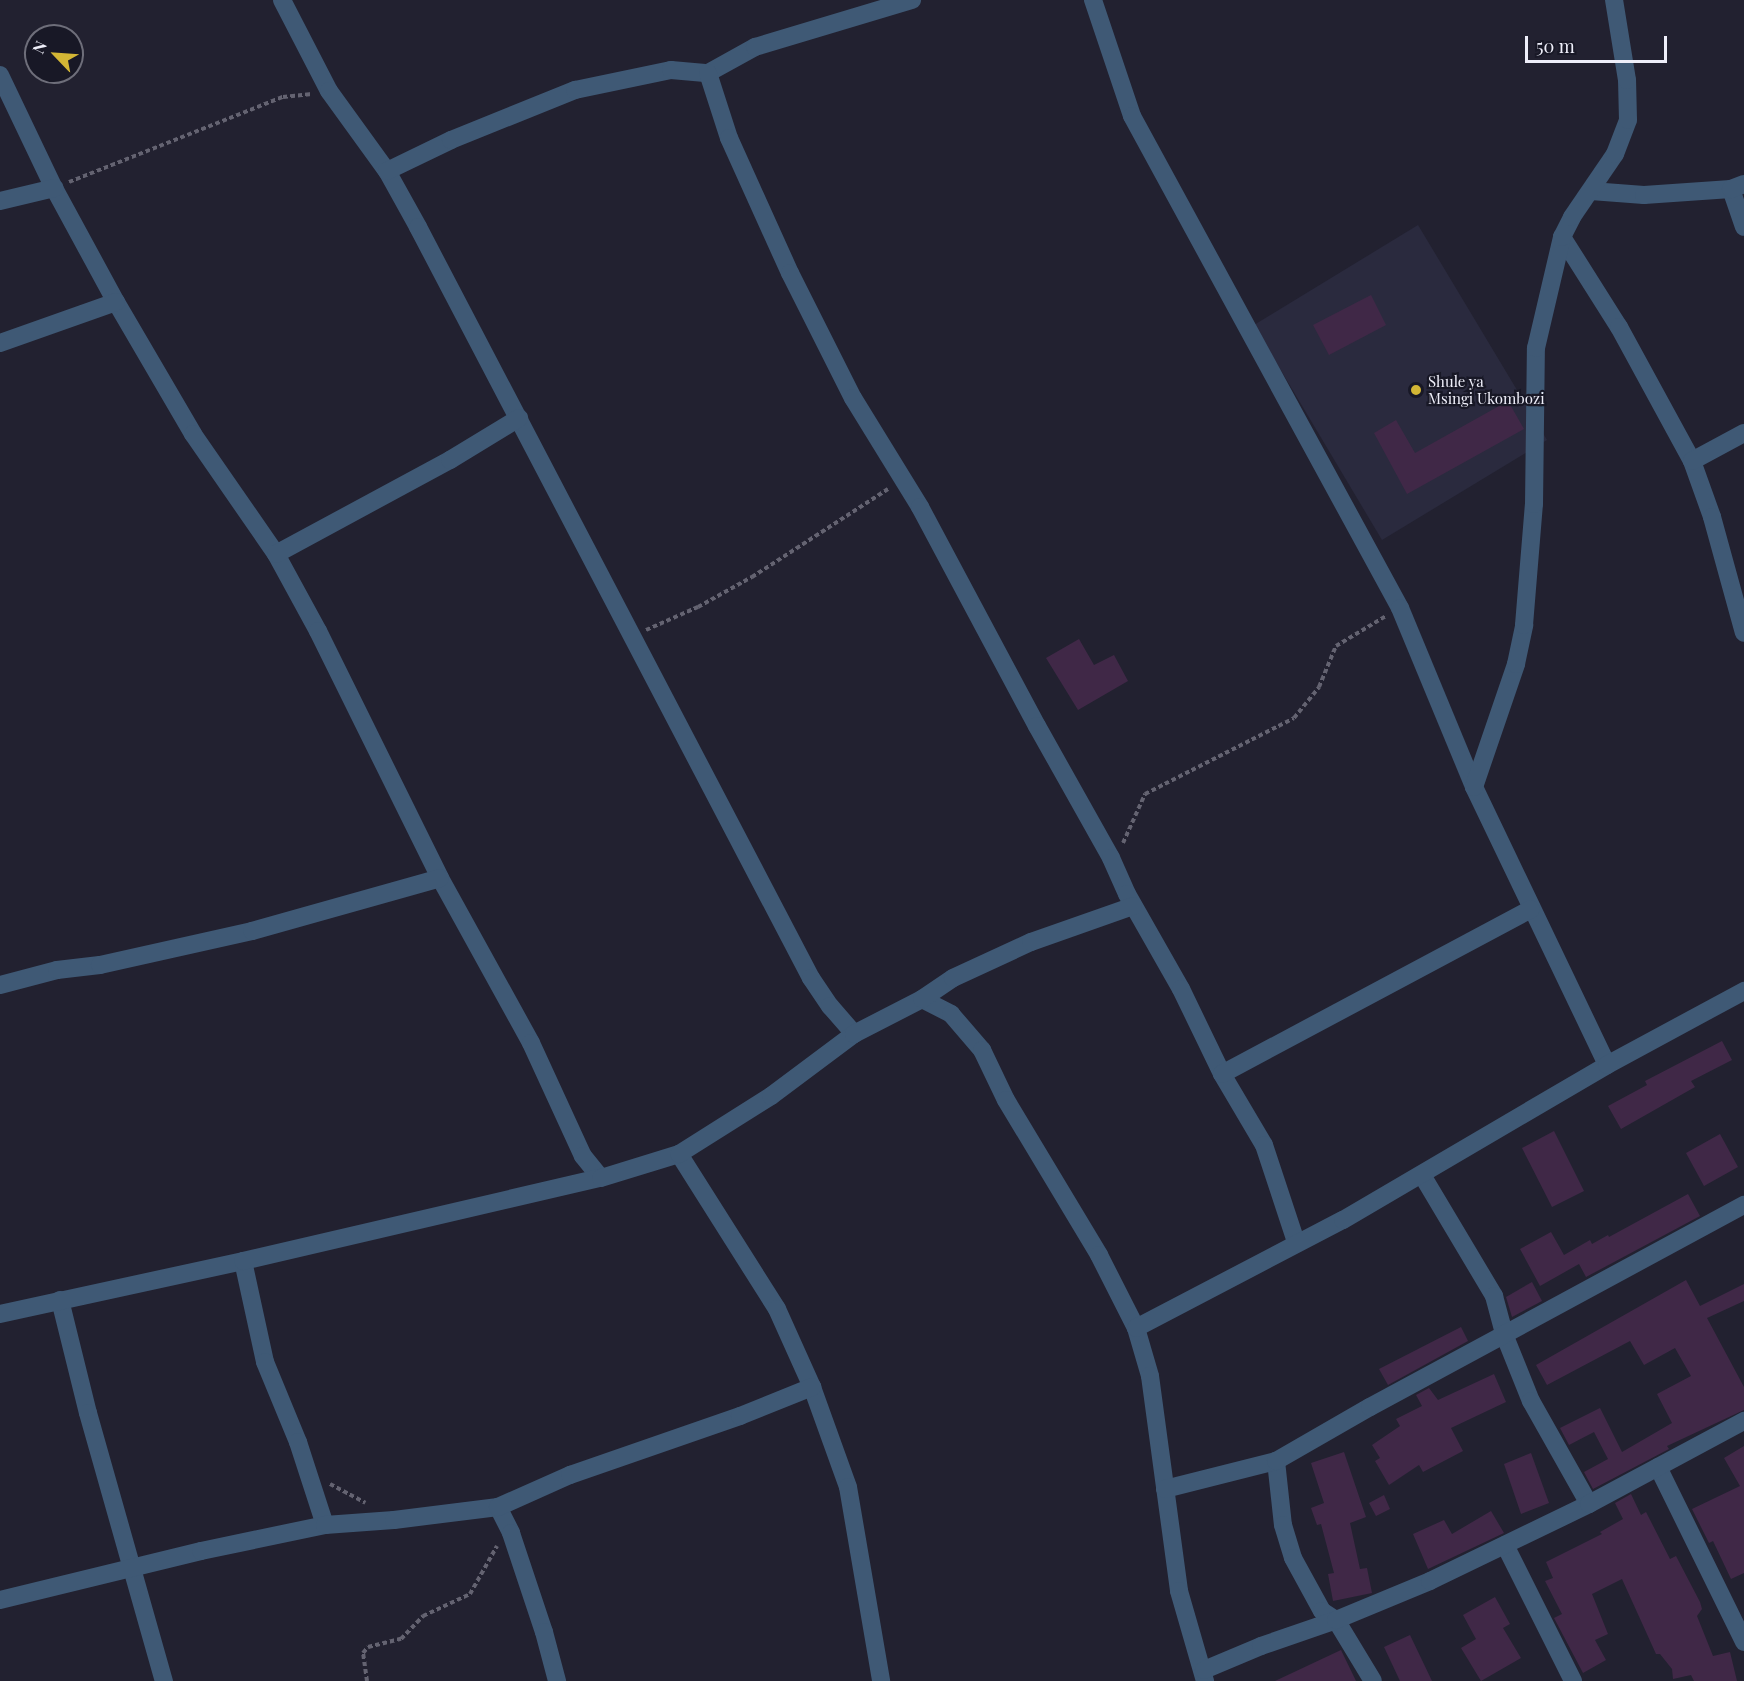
<!DOCTYPE html>
<style>
body{margin:0}
#map{position:relative;width:1744px;height:1681px;overflow:hidden;background:#222130;font-family:"Playfair Display",serif}
div>[style]{position:absolute}
[style*='--x']{left:calc(var(--x)*1px);top:calc(var(--y)*1px);width:calc(var(--w)*1px);rotate:calc(var(--a)*1deg)}
.built>*{inset:0;background:#2a2a3e}
.building>*{inset:0;background:#402847}
.path>*{height:4px;margin-top:-2px;transform-origin:0;background:repeating-linear-gradient(90deg,#646371 0 4.5px,transparent 0 7.5px)}
.street>*{height:18px;margin:-9px;padding:0 9px;transform-origin:9px;border-radius:9px;background:#3f5975}
.dots>*{width:16px;height:16px;translate:-50% -50%;box-sizing:border-box;border:3px solid #181826;border-radius:50%}
span{translate:-50% -50%;white-space:nowrap;text-align:center;line-height:1.15;-webkit-text-stroke:4.5px #181826;paint-order:stroke}
.poi-label{font-size:15px;color:#eeeef9}
.left{translate:0 -50%;text-align:left}
.north{position:absolute;left:24px;top:24px;width:60px;height:60px;box-sizing:border-box;background:#181826;border:2px solid #6e6e7a;border-radius:50%;rotate:295deg;font-size:16px;font-weight:700;line-height:24px;text-align:center;color:#eeeef9}
.north::after{content:'';display:block;margin:auto;width:21px;height:27px;background:#d3b635;clip-path:polygon(50% 0,100% 100%,50% 72%,0 100%)}
.scale{position:absolute;left:1525px;top:36px;width:142px;height:27px;box-sizing:border-box;border:3px solid #eeeef9;border-top:0;padding-left:8px;font-size:18px;line-height:21px;white-space:nowrap;color:#eeeef9;-webkit-text-stroke:4px #181826;paint-order:stroke}
</style>
<div id="map">
<div class="built">
<div style="clip-path:polygon(1418px 225px,1547px 440px,1382px 540px,1254px 325px)"></div>
</div>
<div class="building">
<div style="clip-path:polygon(1371px 295px,1386px 325px,1329px 355px,1313px 325px)"></div>
<div style="clip-path:polygon(1508px 401px,1524px 429px,1407px 494px,1374px 433px,1396px 420px,1415px 453px)"></div>
<div style="clip-path:polygon(1079px 639px,1094px 665px,1114px 655px,1128px 681px,1078px 710px,1046px 658px)"></div>
<div style="clip-path:polygon(1722px 1041px,1732px 1060px,1691px 1081px,1695px 1087px,1621px 1129px,1608px 1106px,1647px 1085px,1645px 1081px)"></div>
<div style="clip-path:polygon(1554px 1131px,1584px 1191px,1552px 1207px,1522px 1148px)"></div>
<div style="clip-path:polygon(1720px 1134px,1738px 1167px,1704px 1186px,1686px 1153px)"></div>
<div style="clip-path:polygon(1688px 1194px,1700px 1216px,1586px 1277px,1579px 1264px,1540px 1286px,1520px 1249px,1551px 1232px,1564px 1255px,1590px 1240px,1592px 1244px,1608px 1235px,1609px 1237px)"></div>
<div style="clip-path:polygon(1686px 1280px,1700px 1306px,1744px 1284px,1744px 1301px,1707px 1318px,1744px 1387px,1744px 1410px,1667px 1446px,1669px 1449px,1593px 1489px,1584px 1472px,1608px 1459px,1594px 1432px,1569px 1445px,1560px 1428px,1600px 1408px,1622px 1452px,1672px 1423px,1657px 1394px,1691px 1376px,1675px 1348px,1644px 1365px,1630px 1341px,1547px 1385px,1536px 1365px)"></div>
<div style="clip-path:polygon(1532px 1282px,1542px 1301px,1512px 1317px,1506px 1297px)"></div>
<div style="clip-path:polygon(1461px 1327px,1468px 1341px,1388px 1385px,1379px 1369px)"></div>
<div style="clip-path:polygon(1494px 1374px,1506px 1402px,1451px 1428px,1463px 1451px,1423px 1472px,1419px 1465px,1389px 1485px,1375px 1461px,1380px 1458px,1372px 1445px,1400px 1426px,1396px 1419px,1422px 1406px,1416px 1395px,1429px 1388px,1438px 1400px)"></div>
<div style="clip-path:polygon(1744px 1446px,1744px 1573px,1731px 1579px,1713px 1541px,1709px 1543px,1692px 1509px,1740px 1486px,1724px 1458px)"></div>
<div style="clip-path:polygon(1344px 1452px,1366px 1517px,1350px 1523px,1360px 1569px,1367px 1568px,1372px 1593px,1333px 1601px,1328px 1574px,1334px 1573px,1321px 1524px,1317px 1525px,1311px 1508px,1324px 1503px,1311px 1463px)"></div>
<div style="clip-path:polygon(1531px 1453px,1549px 1503px,1521px 1514px,1504px 1464px)"></div>
<div style="clip-path:polygon(1631px 1494px,1641px 1515px,1646px 1512px,1670px 1559px,1676px 1556px,1700px 1602px,1702px 1609px,1697px 1616px,1713px 1656px,1730px 1652px,1737px 1681px,1694px 1681px,1691px 1675px,1673px 1679px,1672px 1669px,1660px 1654px,1656px 1654px,1622px 1579px,1592px 1594px,1608px 1634px,1595px 1640px,1606px 1660px,1583px 1673px,1554px 1618px,1562px 1614px,1545px 1581px,1553px 1578px,1546px 1562px,1602px 1534px,1600px 1532px,1623px 1519px,1615px 1503px)"></div>
<div style="clip-path:polygon(1384px 1495px,1390px 1509px,1376px 1516px,1369px 1503px)"></div>
<div style="clip-path:polygon(1491px 1511px,1504px 1533px,1428px 1569px,1413px 1534px,1444px 1520px,1452px 1534px)"></div>
<div style="clip-path:polygon(1495px 1597px,1510px 1624px,1503px 1628px,1521px 1658px,1481px 1681px,1461px 1648px,1476px 1639px,1463px 1615px)"></div>
<div style="clip-path:polygon(1410px 1635px,1432px 1681px,1400px 1681px,1384px 1647px)"></div>
<div style="clip-path:polygon(1341px 1650px,1356px 1681px,1275px 1681px)"></div>
</div>
<div class="path">
<div style="--x:69;--y:182;--w:230;--a:-21.7"></div>
<div style="--x:283;--y:97;--w:29;--a:-6"></div>
<div style="--x:646;--y:630;--w:57;--a:-23.9"></div>
<div style="--x:698;--y:607;--w:62;--a:-29.1"></div>
<div style="--x:752;--y:577;--w:162;--a:-32.9"></div>
<div style="--x:1123;--y:843;--w:54;--a:-65.8"></div>
<div style="--x:1145;--y:794;--w:167;--a:-27"></div>
<div style="--x:1294;--y:718;--w:40;--a:-51"></div>
<div style="--x:1319;--y:687;--w:44;--a:-67.5"></div>
<div style="--x:1336;--y:646;--w:58;--a:-31"></div>
<div style="--x:330;--y:1484;--w:40;--a:28"></div>
<div style="--x:367;--y:1681;--w:28;--a:-98"></div>
<div style="--x:363;--y:1653;--w:8;--a:-50"></div>
<div style="--x:368;--y:1647;--w:34;--a:-14"></div>
<div style="--x:401;--y:1639;--w:32;--a:-46"></div>
<div style="--x:423;--y:1616;--w:52;--a:-25.1"></div>
<div style="--x:470;--y:1594;--w:55;--a:-60.6"></div>
</div>
<div class="street">
<div style="--x:282;--y:0;--w:102;--a:62.7"></div>
<div style="--x:329;--y:91;--w:99;--a:54.1"></div>
<div style="--x:387;--y:171;--w:64;--a:61"></div>
<div style="--x:418;--y:227;--w:848;--a:62.38"></div>
<div style="--x:811;--y:978;--w:34;--a:56"></div>
<div style="--x:830;--y:1006;--w:37;--a:49"></div>
<div style="--x:1093;--y:0;--w:122;--a:71.4"></div>
<div style="--x:1132;--y:116;--w:560;--a:61.42"></div>
<div style="--x:1400;--y:608;--w:194;--a:67.5"></div>
<div style="--x:1474;--y:787;--w:308;--a:64.4"></div>
<div style="--x:708;--y:73;--w:54;--a:-29"></div>
<div style="--x:755;--y:47;--w:164;--a:-16.7"></div>
<div style="--x:0;--y:75;--w:125;--a:64.5"></div>
<div style="--x:54;--y:188;--w:130;--a:61.5"></div>
<div style="--x:116;--y:302;--w:153;--a:59.7"></div>
<div style="--x:193;--y:434;--w:146;--a:55.3"></div>
<div style="--x:276;--y:554;--w:88;--a:61.4"></div>
<div style="--x:318;--y:631;--w:275;--a:63.7"></div>
<div style="--x:440;--y:878;--w:188;--a:61.1"></div>
<div style="--x:531;--y:1043;--w:124;--a:65.3"></div>
<div style="--x:583;--y:1156;--w:28;--a:51"></div>
<div style="--x:387;--y:171;--w:71;--a:-25.8"></div>
<div style="--x:451;--y:140;--w:134;--a:-22"></div>
<div style="--x:575;--y:90;--w:98;--a:-11.8"></div>
<div style="--x:671;--y:70;--w:37;--a:5"></div>
<div style="--x:708;--y:73;--w:68;--a:72.1"></div>
<div style="--x:729;--y:138;--w:148;--a:65.7"></div>
<div style="--x:790;--y:273;--w:140;--a:63.3"></div>
<div style="--x:853;--y:398;--w:128;--a:58.4"></div>
<div style="--x:920;--y:507;--w:248;--a:61.9"></div>
<div style="--x:1037;--y:726;--w:151;--a:60.7"></div>
<div style="--x:1111;--y:858;--w:39;--a:66"></div>
<div style="--x:1127;--y:894;--w:109;--a:60.4"></div>
<div style="--x:1181;--y:989;--w:94;--a:64.2"></div>
<div style="--x:1222;--y:1074;--w:82;--a:59.4"></div>
<div style="--x:1264;--y:1145;--w:102;--a:71.7"></div>
<div style="--x:1731;--y:189;--w:40;--a:71.1"></div>
<div style="--x:1591;--y:191;--w:53;--a:4.3"></div>
<div style="--x:1644;--y:195;--w:87;--a:-3.9"></div>
<div style="--x:1731;--y:189;--w:14;--a:-21"></div>
<div style="--x:0;--y:201;--w:56;--a:-13.5"></div>
<div style="--x:1562;--y:237;--w:107;--a:57.7"></div>
<div style="--x:1619;--y:327;--w:153;--a:61.4"></div>
<div style="--x:1692;--y:461;--w:59;--a:70.3"></div>
<div style="--x:1712;--y:517;--w:120;--a:74.6"></div>
<div style="--x:0;--y:343;--w:123;--a:-19.5"></div>
<div style="--x:1692;--y:461;--w:59;--a:-28.3"></div>
<div style="--x:276;--y:554;--w:198;--a:-28.4"></div>
<div style="--x:450;--y:460;--w:81;--a:-31.3"></div>
<div style="--x:1474;--y:787;--w:130;--a:-71.1"></div>
<div style="--x:1516;--y:664;--w:40;--a:-78"></div>
<div style="--x:1524;--y:625;--w:121;--a:-85.3"></div>
<div style="--x:1534;--y:504;--w:156;--a:-89.3"></div>
<div style="--x:1536;--y:348;--w:114;--a:-76.8"></div>
<div style="--x:1562;--y:237;--w:22;--a:-63"></div>
<div style="--x:1572;--y:217;--w:76;--a:-55.7"></div>
<div style="--x:1615;--y:154;--w:36;--a:-69"></div>
<div style="--x:1628;--y:120;--w:40;--a:-91.4"></div>
<div style="--x:1627;--y:80;--w:81;--a:-99.2"></div>
<div style="--x:0;--y:985;--w:59;--a:-14.7"></div>
<div style="--x:57;--y:970;--w:43;--a:-6.6"></div>
<div style="--x:100;--y:965;--w:156;--a:-12.6"></div>
<div style="--x:252;--y:931;--w:195;--a:-15.7"></div>
<div style="--x:922;--y:999;--w:33;--a:27"></div>
<div style="--x:951;--y:1014;--w:48;--a:49.3"></div>
<div style="--x:982;--y:1050;--w:55;--a:64.4"></div>
<div style="--x:1006;--y:1100;--w:181;--a:59"></div>
<div style="--x:1099;--y:1255;--w:82;--a:63.1"></div>
<div style="--x:1136;--y:1328;--w:50;--a:73.7"></div>
<div style="--x:1150;--y:1376;--w:217;--a:82.3"></div>
<div style="--x:1179;--y:1591;--w:94;--a:73.9"></div>
<div style="--x:1222;--y:1074;--w:350;--a:-28.1"></div>
<div style="--x:679;--y:1154;--w:183;--a:57.7"></div>
<div style="--x:777;--y:1309;--w:85;--a:65.8"></div>
<div style="--x:812;--y:1387;--w:106;--a:70.2"></div>
<div style="--x:848;--y:1487;--w:197;--a:80.3"></div>
<div style="--x:1422;--y:1175;--w:141;--a:59.2"></div>
<div style="--x:1494;--y:1296;--w:39;--a:75"></div>
<div style="--x:1504;--y:1334;--w:72;--a:68.1"></div>
<div style="--x:1531;--y:1401;--w:118;--a:60.6"></div>
<div style="--x:243;--y:1261;--w:103;--a:77.7"></div>
<div style="--x:265;--y:1362;--w:87;--a:67.6"></div>
<div style="--x:298;--y:1442;--w:87;--a:72"></div>
<div style="--x:60;--y:1300;--w:116;--a:76.1"></div>
<div style="--x:88;--y:1413;--w:279;--a:74.2"></div>
<div style="--x:0;--y:1314;--w:249;--a:-12.3"></div>
<div style="--x:243;--y:1261;--w:367;--a:-13.1"></div>
<div style="--x:601;--y:1178;--w:82;--a:-17.1"></div>
<div style="--x:679;--y:1154;--w:109;--a:-32.2"></div>
<div style="--x:771;--y:1096;--w:104;--a:-36.8"></div>
<div style="--x:854;--y:1034;--w:76;--a:-27.2"></div>
<div style="--x:922;--y:999;--w:37;--a:-34"></div>
<div style="--x:953;--y:978;--w:86;--a:-24.8"></div>
<div style="--x:1031;--y:942;--w:108;--a:-19.4"></div>
<div style="--x:1136;--y:1328;--w:233;--a:-27.6"></div>
<div style="--x:1343;--y:1220;--w:306;--a:-30.4"></div>
<div style="--x:1607;--y:1065;--w:156;--a:-28.4"></div>
<div style="--x:1276;--y:1461;--w:64;--a:83.8"></div>
<div style="--x:1283;--y:1525;--w:34;--a:73"></div>
<div style="--x:1293;--y:1558;--w:60;--a:61.3"></div>
<div style="--x:1322;--y:1611;--w:17;--a:33"></div>
<div style="--x:1336;--y:1620;--w:71;--a:58.8"></div>
<div style="--x:1658;--y:1467;--w:195;--a:63.8"></div>
<div style="--x:1165;--y:1489;--w:114;--a:-14.2"></div>
<div style="--x:1276;--y:1461;--w:108;--a:-29.9"></div>
<div style="--x:1370;--y:1407;--w:425;--a:-28.4"></div>
<div style="--x:498;--y:1507;--w:29;--a:63"></div>
<div style="--x:511;--y:1533;--w:104;--a:71.6"></div>
<div style="--x:544;--y:1632;--w:51;--a:75.1"></div>
<div style="--x:1505;--y:1545;--w:152;--a:63.4"></div>
<div style="--x:0;--y:1600;--w:207;--a:-13.7"></div>
<div style="--x:201;--y:1551;--w:127;--a:-11.8"></div>
<div style="--x:325;--y:1525;--w:69;--a:-4.1"></div>
<div style="--x:394;--y:1520;--w:105;--a:-7.1"></div>
<div style="--x:498;--y:1507;--w:79;--a:-24"></div>
<div style="--x:570;--y:1475;--w:180;--a:-19.1"></div>
<div style="--x:740;--y:1416;--w:78;--a:-21.9"></div>
<div style="--x:1204;--y:1670;--w:62;--a:-22.8"></div>
<div style="--x:1261;--y:1646;--w:79;--a:-19.1"></div>
<div style="--x:1336;--y:1620;--w:102;--a:-22.5"></div>
<div style="--x:1430;--y:1581;--w:177;--a:-25.8"></div>
<div style="--x:1589;--y:1504;--w:176;--a:-28.2"></div>
</div>
<div class="dots">
<div style="left:1416px;top:390px;background:#d3b635"></div>
</div>
<div class="poi-label">
<span class="left" style="left:1428px;top:390px">Shule ya<br>Msingi Ukombozi</span>
</div>
<div class="north">N</div>
<div class="scale">50 m</div>
</div>
